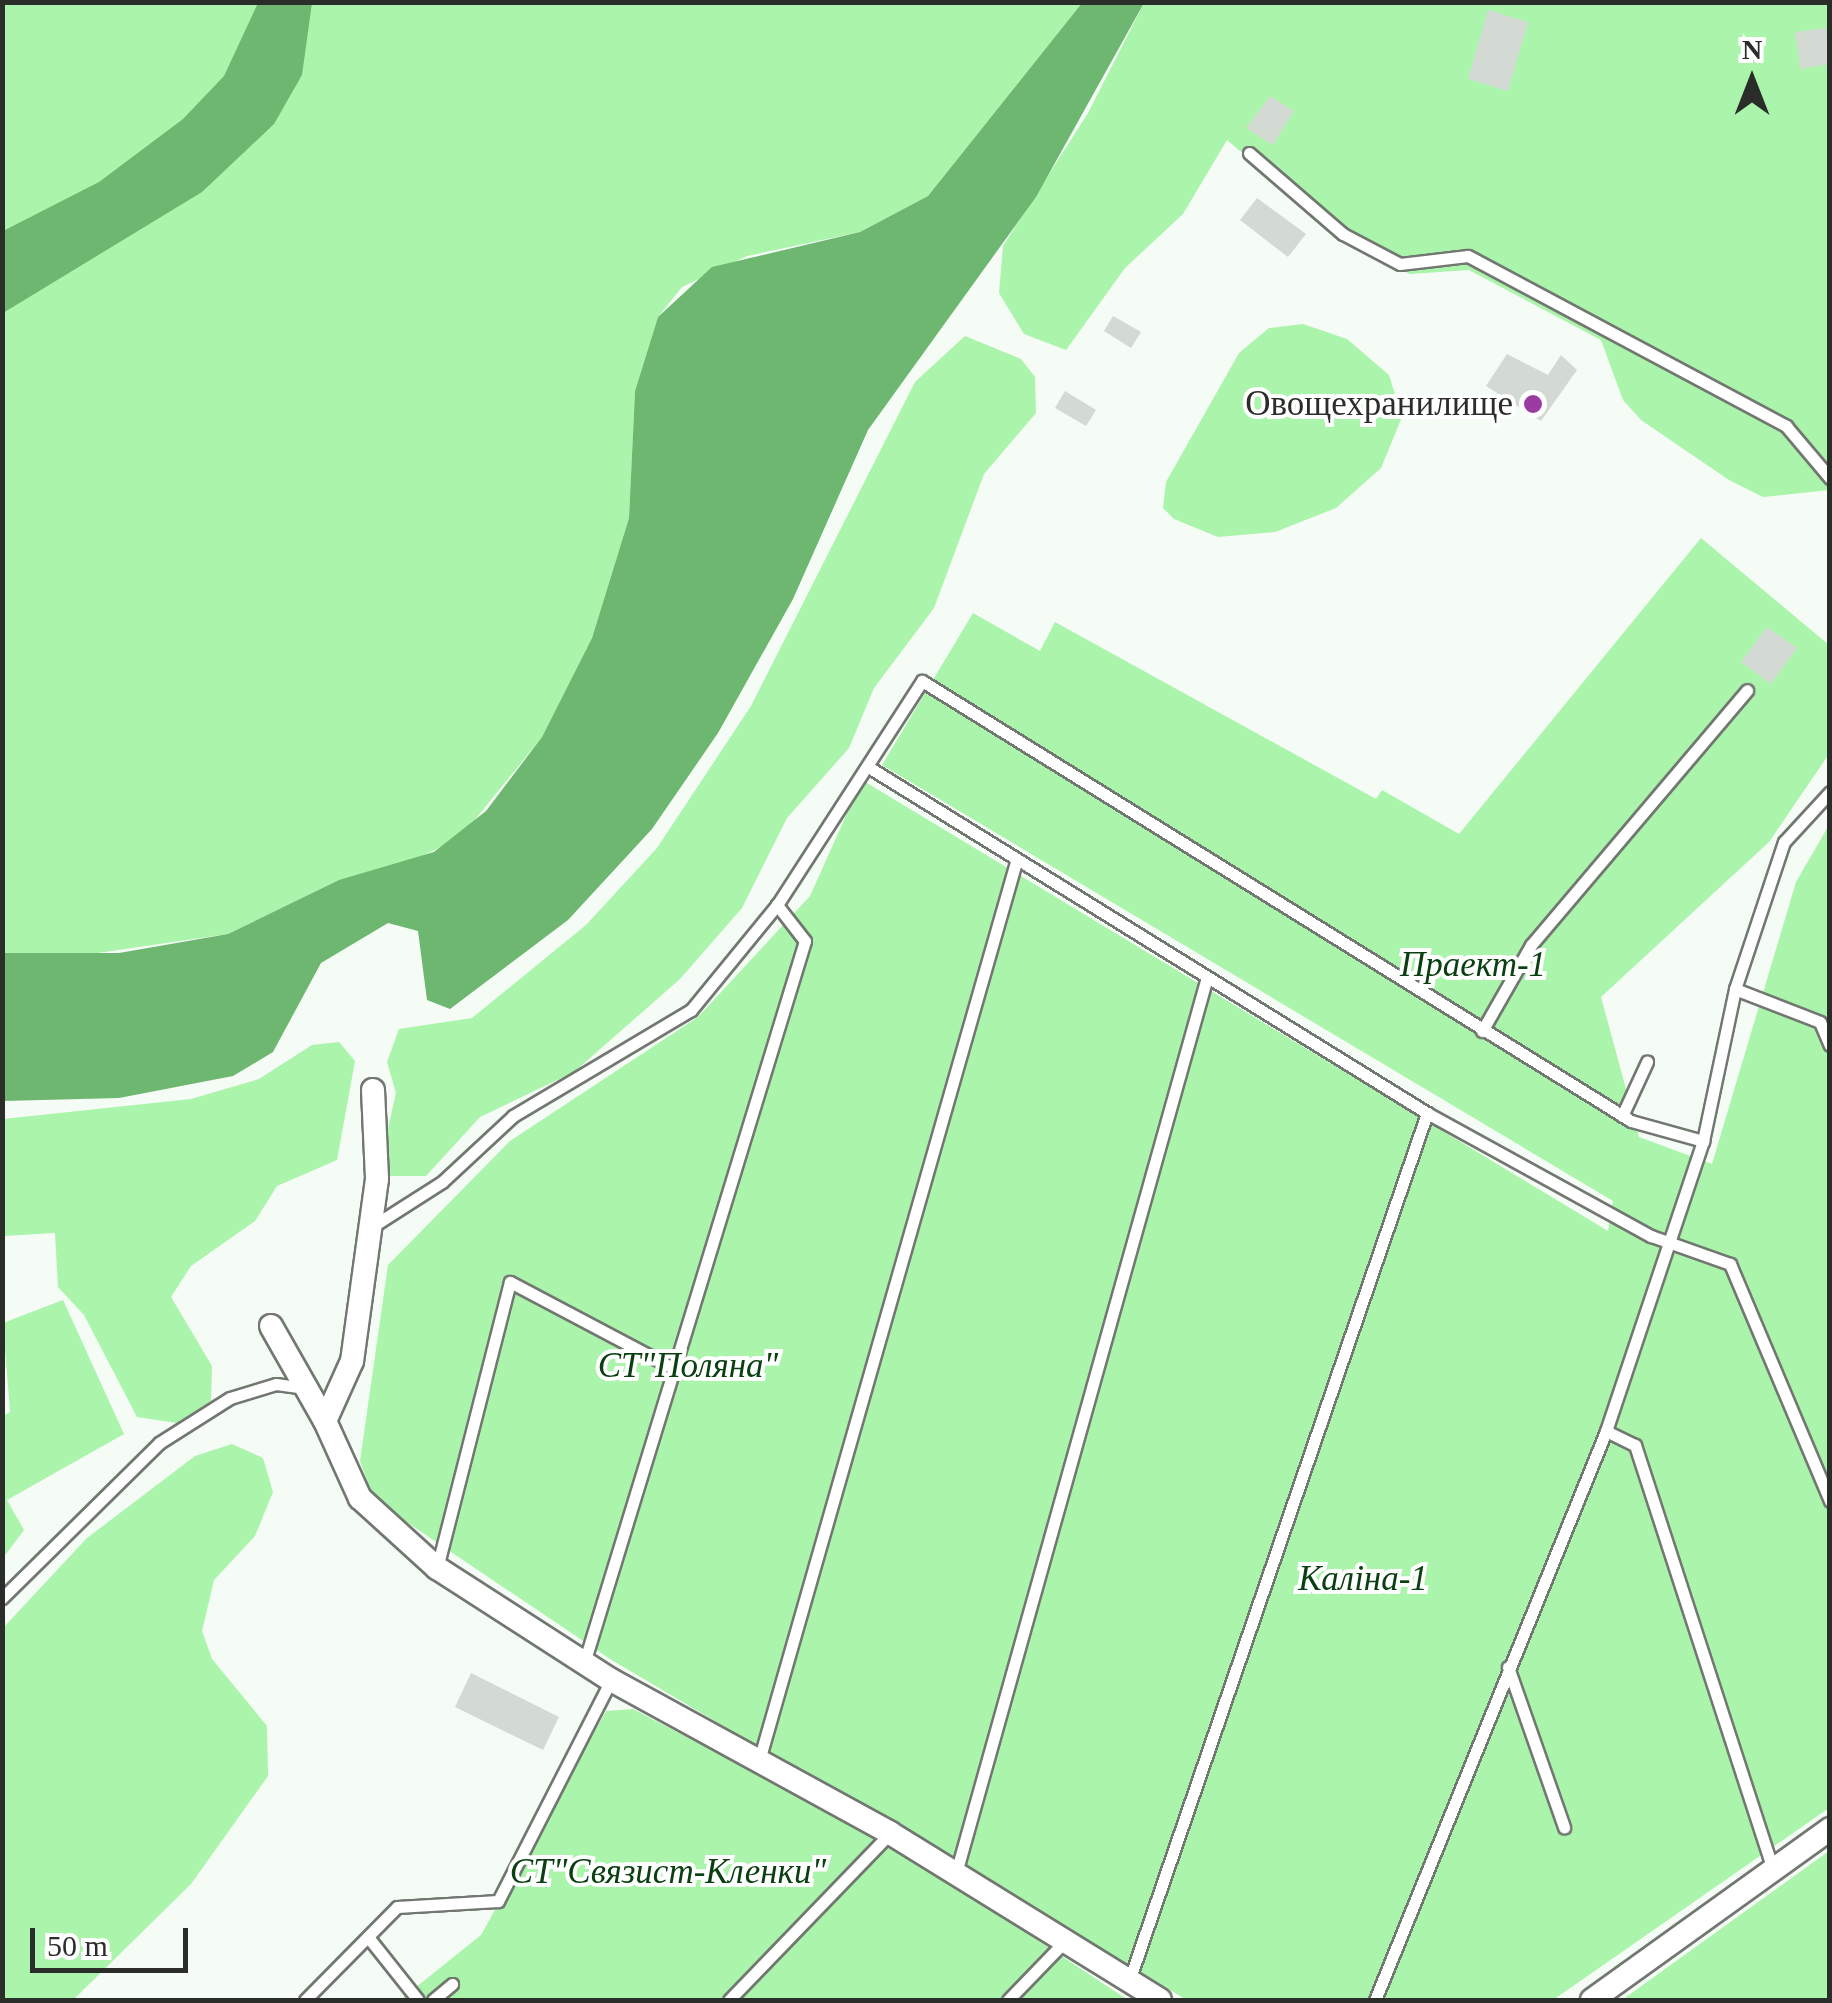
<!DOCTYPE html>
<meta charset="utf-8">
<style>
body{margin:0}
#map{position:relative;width:1832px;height:2003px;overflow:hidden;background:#f5fbf5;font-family:"Times New Roman",serif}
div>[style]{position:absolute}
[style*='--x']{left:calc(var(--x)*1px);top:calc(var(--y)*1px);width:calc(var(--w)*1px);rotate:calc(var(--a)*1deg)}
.green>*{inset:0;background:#aaf4ab}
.water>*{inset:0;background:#6eb771}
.building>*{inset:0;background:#d3d9d3}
.roads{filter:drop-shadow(2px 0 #727771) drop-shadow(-2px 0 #727771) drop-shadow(0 2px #727771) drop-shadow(0 -2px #727771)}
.service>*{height:11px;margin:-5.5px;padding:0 5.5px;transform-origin:5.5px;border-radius:5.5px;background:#fff}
.minor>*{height:22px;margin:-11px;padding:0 11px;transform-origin:11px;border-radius:11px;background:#fff}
.dots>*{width:28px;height:28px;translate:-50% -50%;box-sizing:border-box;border:5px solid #fff;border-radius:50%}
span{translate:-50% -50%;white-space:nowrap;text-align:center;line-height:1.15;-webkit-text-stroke:8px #fff;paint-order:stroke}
.poi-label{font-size:35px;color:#2a2d2a}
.right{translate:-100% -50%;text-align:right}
.park-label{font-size:35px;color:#0a4011;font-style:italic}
.frame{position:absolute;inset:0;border:5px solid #2a2d2a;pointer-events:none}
.north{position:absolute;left:1702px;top:30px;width:100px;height:100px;-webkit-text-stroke:8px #fff;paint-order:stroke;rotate:0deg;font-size:28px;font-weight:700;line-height:40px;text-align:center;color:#2a2d2a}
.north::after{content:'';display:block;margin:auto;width:35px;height:45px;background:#2a2d2a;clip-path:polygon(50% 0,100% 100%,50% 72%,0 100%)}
.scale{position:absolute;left:30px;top:1928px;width:158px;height:45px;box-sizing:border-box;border:5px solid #2a2d2a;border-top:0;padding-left:12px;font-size:30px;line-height:35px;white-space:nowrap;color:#2a2d2a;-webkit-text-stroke:8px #fff;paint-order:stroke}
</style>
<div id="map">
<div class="green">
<div style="clip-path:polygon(3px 3px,1082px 3px,928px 196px,860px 232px,747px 256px,682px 287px,658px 317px,635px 391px,629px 518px,592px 638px,542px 737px,460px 838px,401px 866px,339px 880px,228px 934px,77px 956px,3px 953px)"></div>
<div style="clip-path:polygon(1144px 3px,1829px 3px,1829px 490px,1763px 497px,1729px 480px,1641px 420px,1623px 400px,1601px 340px,1469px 270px,1410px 274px,1355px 248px,1227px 140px,1183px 214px,1125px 268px,1066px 350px,1024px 334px,999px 293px,1003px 246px,1088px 113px)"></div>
<div style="clip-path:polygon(1303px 324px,1347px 339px,1389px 375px,1402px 417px,1381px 468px,1336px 508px,1275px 532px,1218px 537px,1174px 519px,1163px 508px,1166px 482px,1239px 353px,1269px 328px)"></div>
<div style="clip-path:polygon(965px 336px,1021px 359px,1035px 377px,1036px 413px,984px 474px,934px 608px,874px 688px,849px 748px,787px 818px,742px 908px,680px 979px,574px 1072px,480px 1117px,426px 1176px,388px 1176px,382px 1155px,396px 1093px,387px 1062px,399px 1029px,472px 1018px,586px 925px,657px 848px,751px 706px,915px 382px)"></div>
<div style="clip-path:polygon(1701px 538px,1829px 645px,1829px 754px,1769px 842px,1601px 997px,1639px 1137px,1712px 1164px,1796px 882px,1829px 825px,1829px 1808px,1553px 2000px,1187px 2000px,610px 1659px,374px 1500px,360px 1461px,388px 1265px,510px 1141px,698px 1017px,810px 896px,862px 780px,1608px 1231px,1613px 1201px,882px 765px,973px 613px,1040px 651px,1055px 622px,1376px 799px,1382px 790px,1459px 834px)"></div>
<div style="clip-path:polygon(339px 1042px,355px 1061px,337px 1160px,277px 1186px,255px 1221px,191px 1266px,171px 1297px,212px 1366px,211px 1401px,177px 1423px,137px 1417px,84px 1315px,58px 1287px,55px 1233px,3px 1236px,3px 1119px,191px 1099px,259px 1079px,312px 1045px)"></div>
<div style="clip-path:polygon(63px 1300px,124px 1434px,7px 1500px,24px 1530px,3px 1558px,3px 1416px,10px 1412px,3px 1323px)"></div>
<div style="clip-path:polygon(232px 1444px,263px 1458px,273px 1492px,255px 1536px,214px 1580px,202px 1631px,212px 1659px,267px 1726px,268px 1776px,191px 1884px,73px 2000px,3px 2000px,3px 1628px,87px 1538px,195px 1456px)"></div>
<div style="clip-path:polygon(633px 1709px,895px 1846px,1128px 2000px,400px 2000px,481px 1935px,606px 1711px)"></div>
<div style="clip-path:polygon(1829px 1851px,1829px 2000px,1622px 2000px)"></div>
</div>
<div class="water">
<div style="clip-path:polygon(258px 3px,312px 3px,302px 75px,274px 124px,202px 192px,3px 313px,3px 231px,99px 182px,183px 119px,224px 76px)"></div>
<div style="clip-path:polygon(1082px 3px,1144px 3px,1036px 197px,868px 430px,793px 599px,718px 733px,652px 829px,568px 920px,450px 1009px,427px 1000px,418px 931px,388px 923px,321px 963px,273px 1052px,233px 1076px,119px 1098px,3px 1101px,3px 953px,119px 953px,228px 934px,339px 880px,434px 852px,486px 811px,542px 737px,592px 638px,629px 518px,635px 391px,658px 317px,712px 267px,860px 232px,928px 196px)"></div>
</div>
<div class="building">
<div style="clip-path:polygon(1488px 10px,1528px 22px,1508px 91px,1468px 79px)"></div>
<div style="clip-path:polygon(1826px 28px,1830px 64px,1800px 69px,1795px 32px)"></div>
<div style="clip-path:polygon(1270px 96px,1294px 111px,1273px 145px,1246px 128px)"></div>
<div style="clip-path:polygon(1257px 198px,1306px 234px,1288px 257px,1240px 220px)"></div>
<div style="clip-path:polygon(1113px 316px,1141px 332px,1131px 348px,1104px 331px)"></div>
<div style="clip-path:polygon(1507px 354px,1548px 375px,1561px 355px,1577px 370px,1541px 421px,1486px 386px)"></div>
<div style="clip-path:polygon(1065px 391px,1096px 410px,1086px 426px,1055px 408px)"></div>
<div style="clip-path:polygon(1767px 627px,1797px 648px,1771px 684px,1741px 662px)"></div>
<div style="clip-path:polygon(471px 1673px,559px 1717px,543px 1750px,455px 1707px)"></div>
</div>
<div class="roads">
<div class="service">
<div style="--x:1249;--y:153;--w:124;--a:40.8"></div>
<div style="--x:1343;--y:234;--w:64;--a:27.8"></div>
<div style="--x:1400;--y:264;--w:68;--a:-6.7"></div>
<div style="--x:1468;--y:256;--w:361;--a:28.1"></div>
<div style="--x:1786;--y:426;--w:68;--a:49.8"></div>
<div style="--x:870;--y:768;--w:655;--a:31.77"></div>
<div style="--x:1427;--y:1113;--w:256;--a:28.8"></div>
<div style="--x:1651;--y:1236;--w:84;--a:19.5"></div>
<div style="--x:1730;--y:1264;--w:257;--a:67.1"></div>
<div style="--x:1735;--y:989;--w:91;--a:21.2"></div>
<div style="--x:1820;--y:1022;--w:25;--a:67"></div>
<div style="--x:1482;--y:1031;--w:99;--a:-60.3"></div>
<div style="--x:1531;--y:945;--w:334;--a:-49.7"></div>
<div style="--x:1622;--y:1116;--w:60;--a:-65.2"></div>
<div style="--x:373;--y:1226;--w:82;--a:-32.5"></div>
<div style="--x:442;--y:1182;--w:97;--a:-42.9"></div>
<div style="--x:513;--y:1116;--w:207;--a:-30.8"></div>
<div style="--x:691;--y:1010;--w:136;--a:-50.7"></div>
<div style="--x:777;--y:905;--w:267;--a:-57.1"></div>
<div style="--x:922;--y:681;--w:834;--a:31.82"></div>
<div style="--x:1631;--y:1121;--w:75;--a:15.5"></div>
<div style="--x:1606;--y:1431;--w:32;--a:26"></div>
<div style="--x:1635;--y:1445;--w:446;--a:72"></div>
<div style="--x:437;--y:1568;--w:295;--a:-75.7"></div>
<div style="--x:510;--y:1282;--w:180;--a:27.8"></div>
<div style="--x:2;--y:1598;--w:221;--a:-44.6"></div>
<div style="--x:159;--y:1443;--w:84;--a:-32.4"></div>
<div style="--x:230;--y:1398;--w:48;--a:-16.9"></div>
<div style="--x:276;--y:1384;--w:28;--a:8"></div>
<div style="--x:585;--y:1660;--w:752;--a:-72.99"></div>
<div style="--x:805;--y:941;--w:46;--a:-127.9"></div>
<div style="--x:1508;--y:1667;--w:170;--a:70.7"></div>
<div style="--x:758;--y:1764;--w:938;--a:-74.04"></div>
<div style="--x:956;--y:1873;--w:930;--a:-74.35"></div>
<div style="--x:368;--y:1937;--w:80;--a:51.6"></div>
<div style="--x:1129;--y:1981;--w:918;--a:-71.05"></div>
<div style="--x:305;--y:2000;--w:131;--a:-45.3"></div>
<div style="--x:397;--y:1907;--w:101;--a:-3.4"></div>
<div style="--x:498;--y:1901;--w:248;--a:-62.9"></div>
<div style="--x:433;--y:2000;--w:25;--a:-40"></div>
<div style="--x:729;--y:2000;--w:232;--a:-46"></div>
<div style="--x:1008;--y:2000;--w:82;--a:-46"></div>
<div style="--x:1375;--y:2000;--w:614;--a:-67.9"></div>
<div style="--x:1606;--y:1431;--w:306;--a:-71.5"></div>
<div style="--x:1703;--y:1141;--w:155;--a:-78.1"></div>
<div style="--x:1735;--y:989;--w:155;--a:-71.6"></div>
<div style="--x:1784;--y:842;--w:68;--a:-47.4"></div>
</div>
<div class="minor">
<div style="--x:373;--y:1090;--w:89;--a:87.4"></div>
<div style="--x:377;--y:1179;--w:184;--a:97.8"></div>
<div style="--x:352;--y:1361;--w:66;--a:114.2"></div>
<div style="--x:325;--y:1421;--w:85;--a:65.6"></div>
<div style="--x:360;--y:1498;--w:104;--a:42.3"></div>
<div style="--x:437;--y:1568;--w:207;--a:32.8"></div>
<div style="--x:611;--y:1680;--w:318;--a:28.7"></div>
<div style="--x:890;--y:1833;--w:317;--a:31.7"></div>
<div style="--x:271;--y:1326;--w:109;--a:60.4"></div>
<div style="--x:1592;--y:2000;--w:293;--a:-35.7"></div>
</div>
</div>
<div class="dots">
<div style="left:1533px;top:404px;background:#9b3ba2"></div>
</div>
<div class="poi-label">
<span class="right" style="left:1513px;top:404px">Овощехранилище</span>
</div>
<div class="park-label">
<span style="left:1473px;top:965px">Праект-1</span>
<span style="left:688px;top:1366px">СТ"Поляна"</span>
<span style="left:1363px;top:1579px">Каліна-1</span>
<span style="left:668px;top:1872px">СТ"Связист-Кленки"</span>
</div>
<div class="frame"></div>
<div class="north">N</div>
<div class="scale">50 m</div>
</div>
